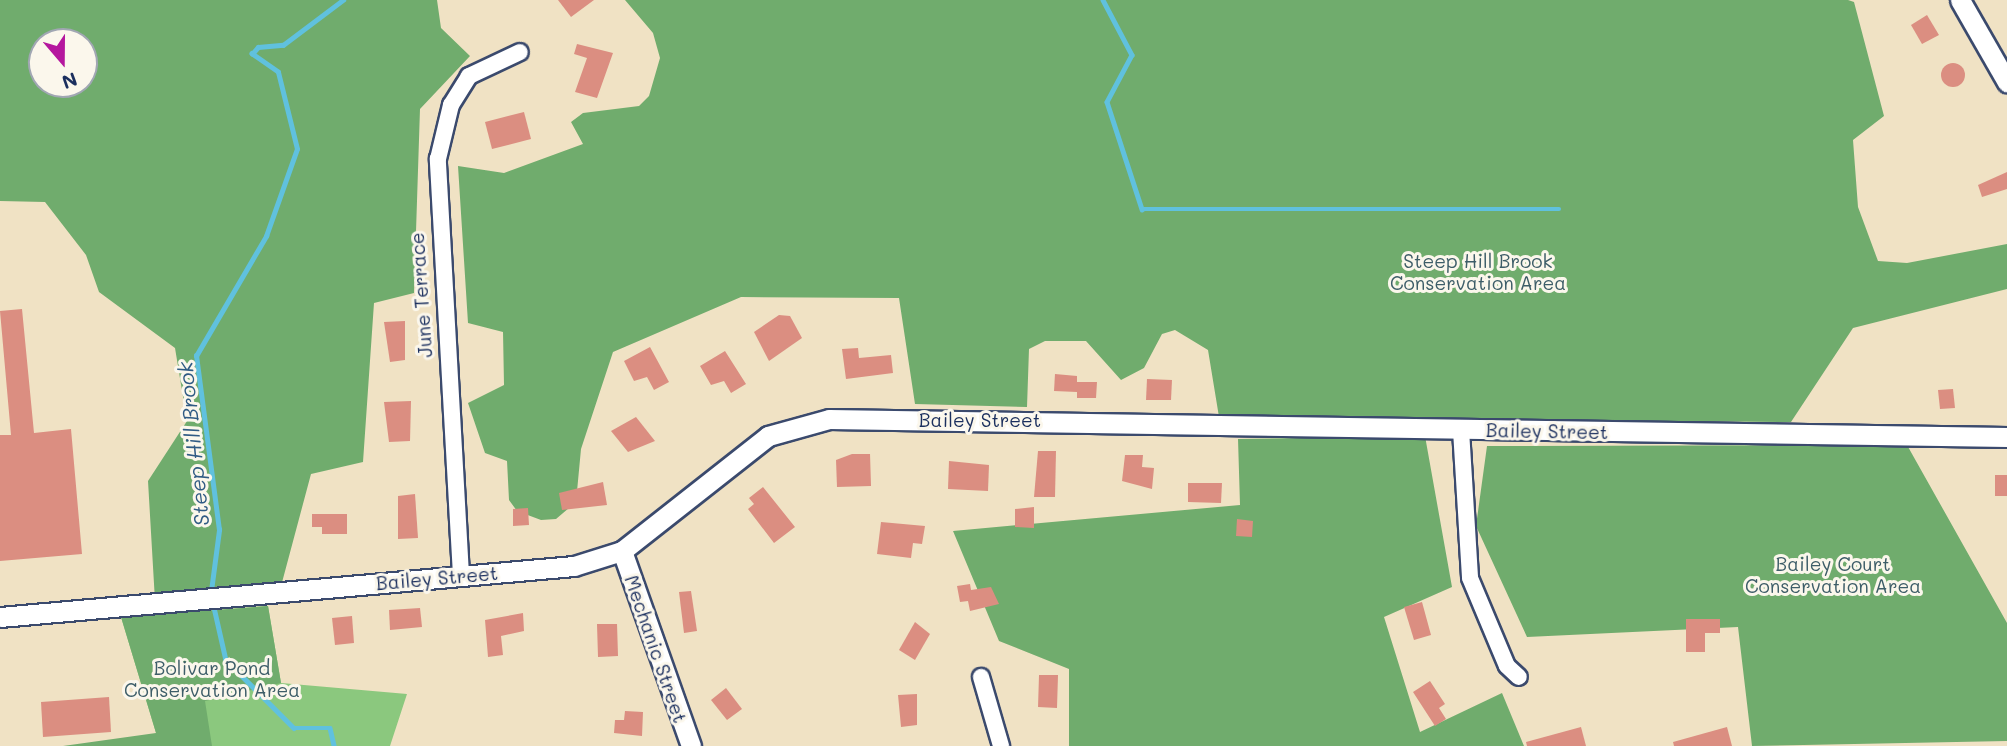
<!DOCTYPE html>
<style>
body{margin:0}
#map{position:relative;width:2007px;height:746px;overflow:hidden;background:#f0e2c4;font-family:Mali,sans-serif}
div>[style]{position:absolute}
[style*='--x']{left:calc(var(--x)*1px);top:calc(var(--y)*1px);width:calc(var(--w)*1px);rotate:calc(var(--a)*1deg)}
.green>*{inset:0;background:#8bc87e}
.forest>*{inset:0;background:#70ac6d}
.stream>*{height:4.5px;margin:-2.25px;padding:0 2.25px;transform-origin:2.25px;border-radius:2.25px;background:#60c1de}
.building>*{inset:0;background:#db8e81}
.round{border-radius:50%}
.roads{filter:drop-shadow(2px 0 #3b4a6d) drop-shadow(-2px 0 #3b4a6d) drop-shadow(0 2px #3b4a6d) drop-shadow(0 -2px #3b4a6d)}
.minor>*{height:16px;margin:-8px;padding:0 8px;transform-origin:8px;border-radius:8px;background:#fff}
.tertiary>*{height:19px;margin:-9.5px;padding:0 9.5px;transform-origin:9.5px;border-radius:9.5px;background:#fff}
span{translate:-50% -50%;white-space:nowrap;text-align:center;line-height:1.15;-webkit-text-stroke:6px #fbf7ec;paint-order:stroke}
.park-label{font-size:19px;color:#3d5d68}
.street-label{font-size:19px;color:#1b2f5e}
.water-label{font-size:21px;color:#305b84;font-style:italic}
.north{position:absolute;left:28px;top:28px;width:70px;height:70px;box-sizing:border-box;background:#fbf7ec;border:2px solid #a1a7b3;border-radius:50%;rotate:160deg;font-size:19px;font-weight:700;line-height:28px;text-align:center;color:#1b2f5e}
.north::after{content:'';display:block;margin:auto;width:24px;height:32px;background:#b5179e;clip-path:polygon(50% 0,100% 100%,50% 72%,0 100%)}
</style>
<div id="map">
<div class="green">
<div style="clip-path:polygon(268px 606px,281px 683px,407px 694px,390px 746px,160px 746px,121px 617px)"></div>
</div>
<div class="forest">
<div style="clip-path:polygon(evenodd,0 0,437px 0,441px 28px,470px 56px,420px 109px,414px 293px,374px 303px,363px 462px,311px 474px,280px 590px,155px 601px,148px 481px,187px 421px,175px 348px,99px 292px,86px 255px,45px 202px,0 201px,0 0,42px 42px,84px 42px,84px 84px,42px 84px,42px 42px)"></div>
<div style="clip-path:polygon(625px 0,1848px 0,1854px 2px,1884px 116px,1853px 140px,1858px 207px,1878px 261px,1907px 263px,2007px 244px,2007px 289px,1853px 328px,1791px 422px,1219px 417px,1208px 350px,1175px 330px,1162px 334px,1144px 368px,1121px 380px,1086px 341px,1045px 341px,1029px 349px,1027px 407px,915px 404px,899px 298px,741px 297px,613px 352px,581px 449px,576px 502px,556px 519px,541px 520px,517px 511px,509px 500px,507px 461px,485px 453px,468px 403px,504px 385px,503px 332px,468px 323px,458px 166px,504px 173px,583px 144px,571px 122px,583px 113px,639px 106px,649px 96px,660px 58px,653px 33px)"></div>
<div style="clip-path:polygon(1425px 436px,1452px 587px,1384px 617px,1420px 732px,1502px 693px,1524px 746px,1069px 746px,1069px 669px,999px 641px,953px 531px,1240px 505px,1238px 439px)"></div>
<div style="clip-path:polygon(1907px 445px,2007px 623px,2007px 741px,1752px 746px,1738px 627px,1527px 637px,1476px 526px,1487px 446px)"></div>
<div style="clip-path:polygon(268px 606px,281px 683px,205px 701px,212px 746px,63px 746px,156px 733px,121px 617px)"></div>
</div>
<div class="stream">
<div style="--x:1103;--y:0;--w:62;--a:62.2"></div>
<div style="--x:1132;--y:55;--w:53;--a:118"></div>
<div style="--x:1107;--y:102;--w:113;--a:71.9"></div>
<div style="--x:1142;--y:209;--w:417;--a:0"></div>
<div style="--x:211;--y:591;--w:62;--a:-82.5"></div>
<div style="--x:219;--y:530;--w:176;--a:-97.5"></div>
<div style="--x:196;--y:356;--w:139;--a:-59.7"></div>
<div style="--x:266;--y:236;--w:92;--a:-70.4"></div>
<div style="--x:297;--y:149;--w:79;--a:-103.9"></div>
<div style="--x:278;--y:72;--w:32;--a:-145"></div>
<div style="--x:252;--y:54;--w:9;--a:-49"></div>
<div style="--x:258;--y:47;--w:25;--a:-5"></div>
<div style="--x:283;--y:45;--w:75;--a:-36.9"></div>
<div style="--x:213;--y:603;--w:58;--a:77.2"></div>
<div style="--x:226;--y:660;--w:96;--a:45"></div>
<div style="--x:294;--y:728;--w:36;--a:0"></div>
<div style="--x:330;--y:728;--w:18;--a:77"></div>
</div>
<div class="building">
<div style="clip-path:polygon(558px 0,594px 0,571px 17px)"></div>
<div style="clip-path:polygon(1927px 15px,1939px 35px,1922px 44px,1911px 25px)"></div>
<div style="clip-path:polygon(577px 44px,613px 53px,597px 98px,575px 92px,587px 58px,574px 54px)"></div>
<div class="round" style="left:1941px;top:63px;width:24px;height:24px"></div>
<div style="clip-path:polygon(524px 112px,531px 139px,492px 149px,485px 122px)"></div>
<div style="clip-path:polygon(2007px 172px,2007px 189px,1982px 197px,1978px 185px)"></div>
<div style="clip-path:polygon(22px 309px,34px 433px,71px 429px,82px 554px,0 561px,0 435px,11px 435px,0 311px)"></div>
<div style="clip-path:polygon(779px 315px,790px 316px,802px 338px,769px 361px,754px 332px)"></div>
<div style="clip-path:polygon(405px 321px,405px 360px,390px 362px,384px 322px)"></div>
<div style="clip-path:polygon(650px 347px,669px 382px,654px 390px,647px 377px,634px 381px,624px 361px)"></div>
<div style="clip-path:polygon(858px 348px,859px 358px,891px 355px,893px 373px,846px 379px,842px 349px)"></div>
<div style="clip-path:polygon(725px 351px,746px 384px,731px 393px,724px 381px,711px 385px,700px 366px)"></div>
<div style="clip-path:polygon(1055px 374px,1077px 376px,1077px 392px,1054px 391px)"></div>
<div style="clip-path:polygon(1147px 379px,1172px 380px,1171px 400px,1146px 400px)"></div>
<div style="clip-path:polygon(1077px 382px,1097px 382px,1096px 398px,1077px 398px)"></div>
<div style="clip-path:polygon(1953px 389px,1955px 408px,1940px 409px,1938px 390px)"></div>
<div style="clip-path:polygon(411px 401px,410px 441px,389px 442px,384px 402px)"></div>
<div style="clip-path:polygon(636px 417px,655px 441px,628px 452px,611px 431px)"></div>
<div style="clip-path:polygon(1038px 451px,1056px 451px,1055px 497px,1034px 497px)"></div>
<div style="clip-path:polygon(852px 454px,870px 454px,871px 486px,837px 487px,836px 460px)"></div>
<div style="clip-path:polygon(1125px 455px,1143px 455px,1142px 467px,1154px 468px,1152px 489px,1122px 481px)"></div>
<div style="clip-path:polygon(949px 461px,989px 465px,988px 491px,948px 489px)"></div>
<div style="clip-path:polygon(1995px 475px,2007px 475px,2007px 496px,1995px 496px)"></div>
<div style="clip-path:polygon(603px 482px,607px 505px,562px 510px,559px 493px)"></div>
<div style="clip-path:polygon(1188px 483px,1222px 483px,1221px 503px,1188px 502px)"></div>
<div style="clip-path:polygon(763px 487px,795px 527px,774px 543px,748px 509px,754px 504px,749px 498px)"></div>
<div style="clip-path:polygon(415px 494px,418px 538px,398px 539px,398px 496px)"></div>
<div style="clip-path:polygon(1034px 507px,1034px 528px,1015px 527px,1015px 509px)"></div>
<div style="clip-path:polygon(528px 508px,529px 525px,513px 526px,513px 509px)"></div>
<div style="clip-path:polygon(312px 514px,347px 514px,347px 534px,322px 534px,322px 527px,312px 527px)"></div>
<div style="clip-path:polygon(1237px 519px,1253px 521px,1252px 537px,1236px 536px)"></div>
<div style="clip-path:polygon(881px 522px,925px 526px,922px 544px,913px 543px,911px 558px,877px 554px)"></div>
<div style="clip-path:polygon(970px 584px,971px 590px,991px 587px,999px 604px,970px 611px,968px 601px,960px 602px,957px 586px)"></div>
<div style="clip-path:polygon(691px 591px,697px 631px,684px 633px,679px 592px)"></div>
<div style="clip-path:polygon(1422px 602px,1431px 635px,1414px 640px,1404px 607px)"></div>
<div style="clip-path:polygon(420px 608px,422px 627px,390px 630px,389px 610px)"></div>
<div style="clip-path:polygon(523px 613px,524px 631px,501px 636px,503px 655px,488px 657px,485px 620px)"></div>
<div style="clip-path:polygon(352px 616px,354px 643px,335px 645px,332px 618px)"></div>
<div style="clip-path:polygon(1686px 619px,1720px 619px,1720px 633px,1705px 633px,1705px 652px,1686px 652px)"></div>
<div style="clip-path:polygon(915px 622px,930px 634px,915px 660px,899px 650px)"></div>
<div style="clip-path:polygon(597px 624px,617px 624px,618px 656px,598px 657px)"></div>
<div style="clip-path:polygon(1039px 675px,1058px 675px,1057px 708px,1038px 707px)"></div>
<div style="clip-path:polygon(1430px 681px,1445px 704px,1439px 708px,1446px 719px,1435px 726px,1413px 692px)"></div>
<div style="clip-path:polygon(726px 688px,742px 709px,727px 720px,711px 700px)"></div>
<div style="clip-path:polygon(917px 694px,917px 725px,901px 727px,898px 695px)"></div>
<div style="clip-path:polygon(109px 697px,111px 732px,43px 737px,41px 702px)"></div>
<div style="clip-path:polygon(625px 711px,643px 712px,642px 736px,614px 733px,615px 720px,624px 720px)"></div>
<div style="clip-path:polygon(1581px 727px,1586px 746px,1527px 746px,1526px 742px)"></div>
<div style="clip-path:polygon(1727px 727px,1732px 746px,1674px 746px,1673px 742px)"></div>
</div>
<div class="roads">
<div class="minor">
<div style="--x:1461;--y:430;--w:148;--a:86.5"></div>
<div style="--x:1470;--y:578;--w:95;--a:67.2"></div>
<div style="--x:1507;--y:666;--w:16;--a:43"></div>
<div style="--x:461;--y:575;--w:417;--a:-93.2"></div>
<div style="--x:438;--y:159;--w:56;--a:-76.5"></div>
<div style="--x:451;--y:105;--w:34;--a:-58"></div>
<div style="--x:469;--y:76;--w:56;--a:-25.2"></div>
<div style="--x:981;--y:677;--w:72;--a:73.8"></div>
</div>
<div class="tertiary">
<div style="--x:1960;--y:0;--w:95;--a:60.2"></div>
<div style="--x:622;--y:551;--w:207;--a:70.5"></div>
<div style="--x:0;--y:617;--w:576;--a:-5.08"></div>
<div style="--x:574;--y:566;--w:50;--a:-17.4"></div>
<div style="--x:622;--y:551;--w:186;--a:-38.2"></div>
<div style="--x:768;--y:436;--w:63;--a:-15.6"></div>
<div style="--x:829;--y:419;--w:1178;--a:0.88"></div>
</div>
</div>
<div class="park-label">
<span style="left:1478px;top:272px">Steep Hill Brook<br>Conservation Area</span>
<span style="left:1833px;top:575px">Bailey Court<br>Conservation Area</span>
<span style="left:212px;top:679px">Bolivar Pond<br>Conservation Area</span>
</div>
<div class="street-label">
<span style="left:421px;top:295px;rotate:-94deg">June Terrace</span>
<span style="left:980px;top:420px">Bailey Street</span>
<span style="left:1547px;top:431px;rotate:1deg">Bailey Street</span>
<span style="left:437px;top:578px;rotate:-5deg">Bailey Street</span>
<span style="left:656px;top:649px;rotate:71deg">Mechanic Street</span>
</div>
<div class="water-label">
<span style="left:193px;top:444px;rotate:-96deg">Steep Hill Brook</span>
</div>
<div class="north">N</div>
</div>
